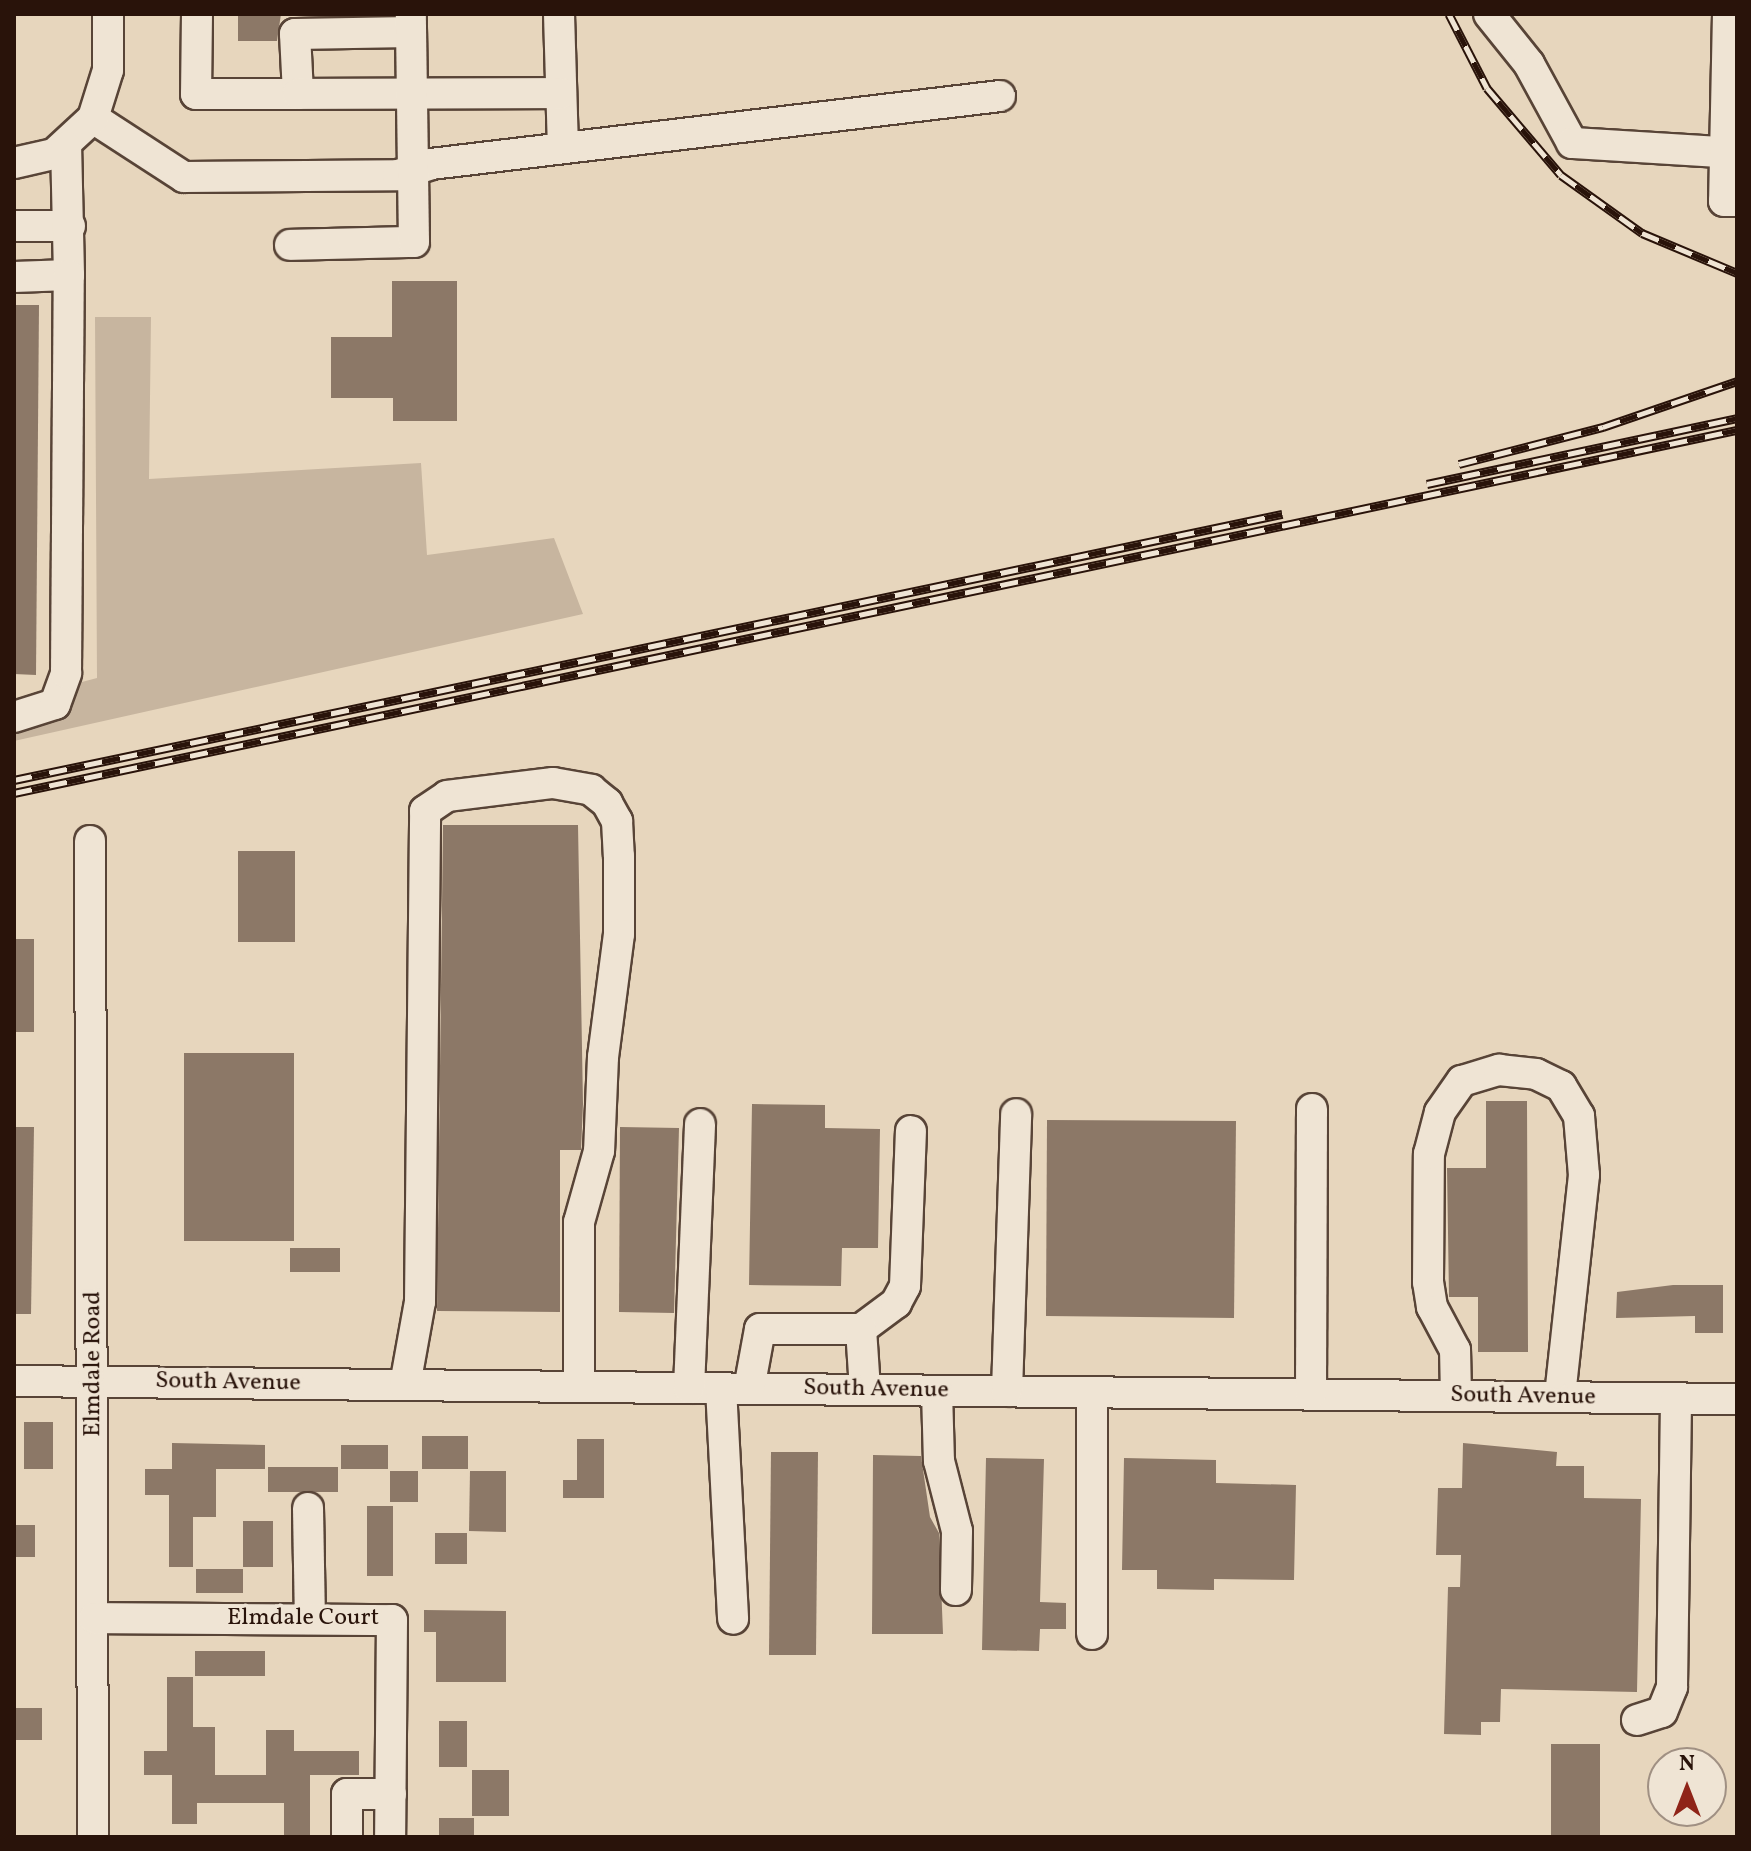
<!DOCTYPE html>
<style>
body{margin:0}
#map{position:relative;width:1751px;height:1851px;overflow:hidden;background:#e7d6bd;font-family:Vollkorn,serif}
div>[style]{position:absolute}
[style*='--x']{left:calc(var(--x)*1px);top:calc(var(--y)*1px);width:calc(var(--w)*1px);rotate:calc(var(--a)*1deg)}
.green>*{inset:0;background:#c7b59f}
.building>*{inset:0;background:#8c7867}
.roads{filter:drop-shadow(2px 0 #584437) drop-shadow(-2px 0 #584437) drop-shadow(0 2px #584437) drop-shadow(0 -2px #584437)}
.minor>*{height:30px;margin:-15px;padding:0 15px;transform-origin:15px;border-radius:15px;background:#efe4d4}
.rail>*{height:9px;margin-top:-4.5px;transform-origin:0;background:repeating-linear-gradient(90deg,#efe4d4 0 18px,#29130a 0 36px);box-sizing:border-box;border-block:2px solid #29130a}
span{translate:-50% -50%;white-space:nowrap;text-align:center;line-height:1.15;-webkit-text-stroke:7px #efe4d4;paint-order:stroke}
.street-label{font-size:24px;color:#29130a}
.frame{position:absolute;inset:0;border:16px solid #29130a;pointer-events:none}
.north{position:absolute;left:1647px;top:1747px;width:80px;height:80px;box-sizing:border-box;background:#efe4d4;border:2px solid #a09083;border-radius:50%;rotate:0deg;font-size:22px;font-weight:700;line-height:32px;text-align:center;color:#29130a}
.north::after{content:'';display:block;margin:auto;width:28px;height:36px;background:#8f2418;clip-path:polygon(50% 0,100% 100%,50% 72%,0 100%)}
</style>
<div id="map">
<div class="green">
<div style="clip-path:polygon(95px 317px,151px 317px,149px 479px,421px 463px,427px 555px,554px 538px,583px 614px,14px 741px,14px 700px,97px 678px)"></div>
</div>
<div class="building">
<div style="clip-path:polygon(238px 14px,281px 14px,277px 41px,238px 41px)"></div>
<div style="clip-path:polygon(392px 281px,457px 281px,457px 421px,393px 421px,393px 398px,331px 398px,331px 337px,392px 337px)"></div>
<div style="clip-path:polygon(14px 305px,39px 305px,36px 675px,14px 674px)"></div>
<div style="clip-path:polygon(443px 825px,578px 825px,583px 1104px,581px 1150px,560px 1150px,560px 1312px,437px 1311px)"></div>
<div style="clip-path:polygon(238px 851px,295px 851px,295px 942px,238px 942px)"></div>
<div style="clip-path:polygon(14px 939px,34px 939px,34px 1032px,14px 1032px)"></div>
<div style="clip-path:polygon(184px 1053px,294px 1053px,294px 1241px,184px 1241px)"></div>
<div style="clip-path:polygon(1486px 1101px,1527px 1101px,1528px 1352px,1478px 1352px,1478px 1297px,1449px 1297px,1447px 1168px,1486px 1168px)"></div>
<div style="clip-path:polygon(752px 1104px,825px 1105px,825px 1128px,880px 1129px,878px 1248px,842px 1248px,841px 1286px,749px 1285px)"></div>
<div style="clip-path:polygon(1047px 1120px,1236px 1121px,1234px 1318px,1046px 1316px)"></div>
<div style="clip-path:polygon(14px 1127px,34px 1127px,31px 1314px,14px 1314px)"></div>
<div style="clip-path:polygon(620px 1127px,679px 1128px,674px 1313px,619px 1312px)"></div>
<div style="clip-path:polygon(290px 1248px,340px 1248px,340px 1272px,290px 1272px)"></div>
<div style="clip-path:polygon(1673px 1285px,1723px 1285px,1723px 1333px,1695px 1333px,1695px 1316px,1616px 1318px,1617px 1292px)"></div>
<div style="clip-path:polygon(24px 1422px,53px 1422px,53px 1469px,24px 1469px)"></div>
<div style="clip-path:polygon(422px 1436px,468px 1436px,468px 1469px,422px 1469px)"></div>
<div style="clip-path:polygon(577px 1439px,604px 1439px,604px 1498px,563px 1498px,563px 1480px,577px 1480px)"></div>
<div style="clip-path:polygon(172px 1443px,265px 1445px,265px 1469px,216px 1469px,216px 1517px,193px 1517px,193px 1567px,169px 1567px,169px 1495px,145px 1495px,145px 1469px,172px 1469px)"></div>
<div style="clip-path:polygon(1463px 1443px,1557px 1452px,1556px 1466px,1584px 1466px,1584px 1498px,1641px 1499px,1637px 1692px,1501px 1689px,1500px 1722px,1481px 1722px,1481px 1735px,1444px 1734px,1448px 1587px,1460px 1587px,1461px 1555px,1436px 1555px,1438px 1488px,1462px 1488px)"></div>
<div style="clip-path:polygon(341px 1445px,388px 1445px,388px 1469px,341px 1469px)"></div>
<div style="clip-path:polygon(771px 1452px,818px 1452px,816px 1655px,769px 1655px)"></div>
<div style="clip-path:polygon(873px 1455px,921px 1456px,930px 1517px,939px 1533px,943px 1634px,872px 1634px)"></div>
<div style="clip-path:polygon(986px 1458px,1044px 1459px,1040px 1602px,1066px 1603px,1066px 1629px,1040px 1629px,1039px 1651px,982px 1650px)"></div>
<div style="clip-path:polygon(1124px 1458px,1216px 1460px,1216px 1483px,1296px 1485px,1294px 1580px,1214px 1579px,1214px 1590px,1157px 1589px,1157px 1570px,1122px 1570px)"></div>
<div style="clip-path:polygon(268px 1467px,338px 1467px,338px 1492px,268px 1492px)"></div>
<div style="clip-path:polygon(390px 1471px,418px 1471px,418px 1502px,390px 1502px)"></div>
<div style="clip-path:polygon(470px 1471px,506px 1471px,506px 1532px,469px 1531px)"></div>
<div style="clip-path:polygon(367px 1506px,393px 1506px,393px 1576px,367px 1576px)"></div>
<div style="clip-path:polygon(243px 1521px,273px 1521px,273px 1567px,243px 1567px)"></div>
<div style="clip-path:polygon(14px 1525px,35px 1525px,35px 1557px,14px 1557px)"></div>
<div style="clip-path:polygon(435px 1533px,467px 1533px,467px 1564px,435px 1564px)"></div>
<div style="clip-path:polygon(196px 1569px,243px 1569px,243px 1593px,196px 1593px)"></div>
<div style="clip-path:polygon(424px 1610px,506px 1611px,506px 1682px,436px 1682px,436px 1632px,424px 1632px)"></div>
<div style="clip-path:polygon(195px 1651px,265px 1651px,265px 1676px,195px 1676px)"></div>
<div style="clip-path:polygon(167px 1677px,193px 1677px,193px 1727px,215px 1727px,215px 1775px,266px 1775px,266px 1730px,294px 1730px,294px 1751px,359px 1751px,359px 1775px,310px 1775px,310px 1837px,284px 1837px,284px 1803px,197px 1803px,197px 1824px,172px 1824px,172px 1775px,144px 1775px,144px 1751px,167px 1751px)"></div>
<div style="clip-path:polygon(14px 1708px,42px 1708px,42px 1740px,14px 1740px)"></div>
<div style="clip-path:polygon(439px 1721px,467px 1721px,467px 1767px,439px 1767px)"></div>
<div style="clip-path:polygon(1551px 1744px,1600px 1744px,1600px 1837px,1551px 1837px)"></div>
<div style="clip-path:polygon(472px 1770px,509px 1770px,509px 1816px,472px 1816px)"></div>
<div style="clip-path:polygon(439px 1818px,474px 1818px,474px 1837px,439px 1837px)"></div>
</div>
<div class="roads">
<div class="minor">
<div style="--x:197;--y:14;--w:80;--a:90.7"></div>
<div style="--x:196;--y:94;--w:102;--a:0"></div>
<div style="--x:559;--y:14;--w:134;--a:88.3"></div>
<div style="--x:1489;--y:14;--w:64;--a:51.3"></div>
<div style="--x:1529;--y:64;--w:90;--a:61.4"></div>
<div style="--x:1572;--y:143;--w:165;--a:3.5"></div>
<div style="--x:1728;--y:14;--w:187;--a:91.2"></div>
<div style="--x:1724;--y:201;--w:13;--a:0"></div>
<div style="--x:411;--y:32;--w:116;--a:179"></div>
<div style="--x:295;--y:34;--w:60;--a:87.1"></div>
<div style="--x:298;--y:94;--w:263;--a:-0.2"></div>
<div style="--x:93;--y:118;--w:108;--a:33"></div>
<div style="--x:184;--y:177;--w:214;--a:-0.5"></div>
<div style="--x:398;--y:175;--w:35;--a:-18"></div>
<div style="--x:431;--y:164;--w:573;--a:-6.81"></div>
<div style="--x:14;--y:163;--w:41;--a:-12.7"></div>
<div style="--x:54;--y:154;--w:53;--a:-42.7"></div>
<div style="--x:93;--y:118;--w:50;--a:-72.6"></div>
<div style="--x:108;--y:70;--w:56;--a:-90"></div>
<div style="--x:14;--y:226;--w:56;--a:0"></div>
<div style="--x:290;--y:245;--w:124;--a:-1.4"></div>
<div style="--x:414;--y:242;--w:228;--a:-90.8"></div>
<div style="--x:14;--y:277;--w:55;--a:-2.1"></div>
<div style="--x:69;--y:275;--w:128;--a:-91.3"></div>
<div style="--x:14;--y:717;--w:43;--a:-17.6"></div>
<div style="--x:55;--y:704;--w:33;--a:-70"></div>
<div style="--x:66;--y:673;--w:398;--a:-89.6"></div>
<div style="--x:90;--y:841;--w:996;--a:89.83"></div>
<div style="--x:861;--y:1329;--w:44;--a:-36.6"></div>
<div style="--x:896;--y:1303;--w:19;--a:-62"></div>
<div style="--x:905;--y:1286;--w:155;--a:-87.8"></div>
<div style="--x:14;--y:1381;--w:1723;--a:0.6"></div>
<div style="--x:405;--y:1385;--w:84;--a:-79.8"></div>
<div style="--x:420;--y:1302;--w:491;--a:-89.4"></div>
<div style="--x:425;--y:811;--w:27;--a:-34"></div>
<div style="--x:447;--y:796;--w:107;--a:-7"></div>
<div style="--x:553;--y:783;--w:39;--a:10"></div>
<div style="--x:591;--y:790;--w:21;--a:39"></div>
<div style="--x:607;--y:803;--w:21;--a:61"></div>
<div style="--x:617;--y:821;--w:35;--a:87"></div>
<div style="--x:619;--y:856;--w:78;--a:90"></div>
<div style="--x:619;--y:934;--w:124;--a:97.4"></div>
<div style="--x:603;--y:1057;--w:94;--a:92.4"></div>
<div style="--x:599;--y:1151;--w:74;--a:105.7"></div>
<div style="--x:579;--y:1222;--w:165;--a:90"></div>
<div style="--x:689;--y:1388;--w:264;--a:-87.6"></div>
<div style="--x:721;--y:1388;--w:231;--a:87"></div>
<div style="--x:749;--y:1389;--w:61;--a:-79.6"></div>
<div style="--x:760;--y:1329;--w:101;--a:0"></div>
<div style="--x:861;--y:1329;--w:61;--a:86.2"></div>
<div style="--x:937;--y:1391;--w:70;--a:88.4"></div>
<div style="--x:939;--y:1461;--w:72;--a:75.6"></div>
<div style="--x:957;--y:1531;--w:59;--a:91"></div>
<div style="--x:1007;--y:1391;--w:277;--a:-88.1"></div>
<div style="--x:1092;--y:1392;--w:242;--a:90"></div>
<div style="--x:1311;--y:1394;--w:285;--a:-89.8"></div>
<div style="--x:1456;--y:1396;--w:46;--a:-91.2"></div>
<div style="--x:1455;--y:1350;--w:49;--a:-118.1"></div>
<div style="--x:1432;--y:1307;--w:25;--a:-99"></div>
<div style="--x:1428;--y:1282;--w:128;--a:-89.6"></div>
<div style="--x:1429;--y:1154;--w:43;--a:-75.3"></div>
<div style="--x:1440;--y:1112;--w:38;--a:-55"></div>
<div style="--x:1462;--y:1081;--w:39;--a:-17"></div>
<div style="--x:1499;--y:1070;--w:37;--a:6"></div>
<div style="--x:1536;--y:1074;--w:28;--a:26"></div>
<div style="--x:1561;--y:1086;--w:35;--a:59"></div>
<div style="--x:1579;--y:1116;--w:59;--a:85.2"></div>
<div style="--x:1584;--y:1175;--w:223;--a:96.2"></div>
<div style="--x:308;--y:1508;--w:111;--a:89"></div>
<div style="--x:94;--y:1618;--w:298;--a:0.4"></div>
<div style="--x:392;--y:1620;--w:217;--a:90.5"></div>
<div style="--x:1637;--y:1720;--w:26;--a:-18"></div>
<div style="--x:1662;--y:1712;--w:27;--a:-68"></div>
<div style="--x:1672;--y:1687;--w:288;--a:-89.2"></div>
<div style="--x:347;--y:1837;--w:43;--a:-90"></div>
<div style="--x:347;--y:1794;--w:44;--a:0"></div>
</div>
</div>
<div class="rail">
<div style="--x:1449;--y:14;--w:83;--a:62.8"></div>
<div style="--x:1487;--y:88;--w:114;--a:49.6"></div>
<div style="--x:1561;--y:175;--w:100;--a:35.6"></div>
<div style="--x:1642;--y:233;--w:103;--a:22.8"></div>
<div style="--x:1459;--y:464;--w:149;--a:-14.4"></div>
<div style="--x:1603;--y:427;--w:142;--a:-18.9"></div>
<div style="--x:1427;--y:484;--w:317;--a:-12"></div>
<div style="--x:14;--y:780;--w:1296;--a:-11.85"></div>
<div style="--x:14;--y:793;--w:1761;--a:-11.9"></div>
</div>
<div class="street-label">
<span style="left:94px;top:1364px;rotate:-90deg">Elmdale Road</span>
<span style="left:228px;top:1383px;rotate:1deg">South Avenue</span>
<span style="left:876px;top:1390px;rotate:1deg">South Avenue</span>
<span style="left:1523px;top:1397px;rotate:1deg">South Avenue</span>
<span style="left:303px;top:1619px">Elmdale Court</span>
</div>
<div class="frame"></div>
<div class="north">N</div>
</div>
